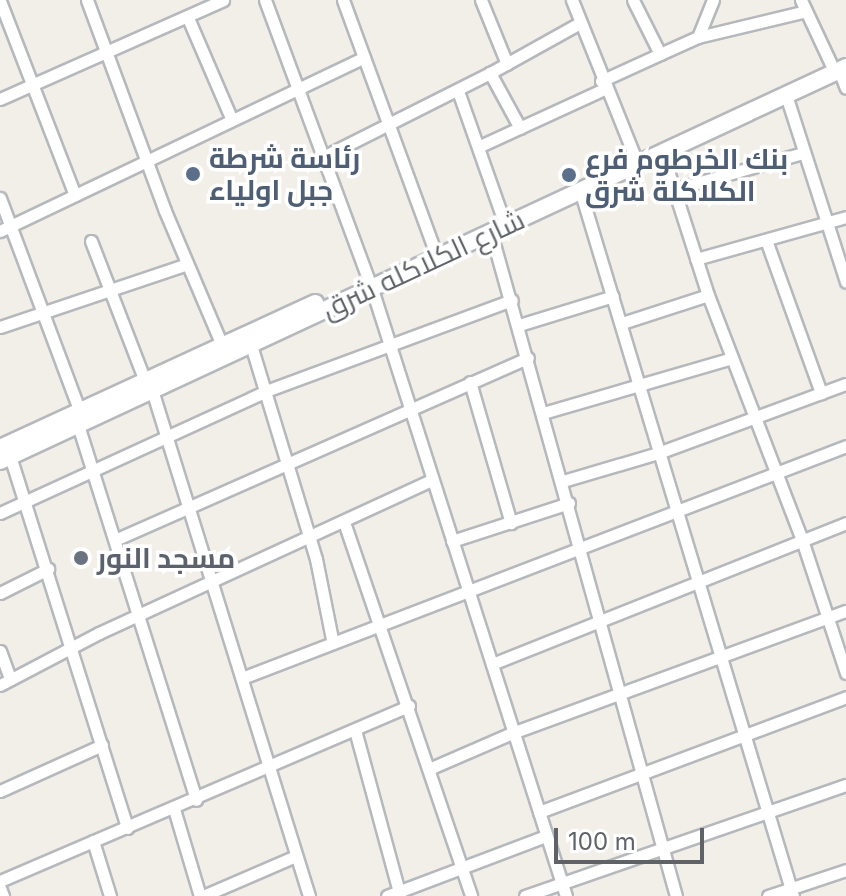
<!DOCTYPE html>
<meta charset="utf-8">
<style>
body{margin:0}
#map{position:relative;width:846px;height:896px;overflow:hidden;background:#f1efe8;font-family:Inter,Cairo,sans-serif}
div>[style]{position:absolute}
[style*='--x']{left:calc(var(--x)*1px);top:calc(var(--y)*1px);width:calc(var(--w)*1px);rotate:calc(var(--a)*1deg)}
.roads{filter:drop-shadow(2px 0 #b5b8bc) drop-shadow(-2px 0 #b5b8bc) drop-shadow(0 2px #b5b8bc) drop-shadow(0 -2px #b5b8bc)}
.street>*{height:11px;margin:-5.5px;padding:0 5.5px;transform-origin:5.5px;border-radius:5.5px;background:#fff}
.secondary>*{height:16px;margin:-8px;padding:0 8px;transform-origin:8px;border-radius:8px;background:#fff}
.dots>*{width:22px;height:22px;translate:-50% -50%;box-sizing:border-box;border:4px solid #fff;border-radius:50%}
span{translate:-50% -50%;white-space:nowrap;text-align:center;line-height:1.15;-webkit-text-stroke:7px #fff;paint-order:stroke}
.service-label{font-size:28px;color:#4e5e75;font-weight:700}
.left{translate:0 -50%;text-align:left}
.street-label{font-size:28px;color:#5f6368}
.worship-label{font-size:28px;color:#5b616d;font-weight:700}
.scale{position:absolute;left:554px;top:828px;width:150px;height:36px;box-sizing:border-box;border:4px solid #5f6368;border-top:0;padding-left:10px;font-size:24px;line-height:28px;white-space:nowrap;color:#5f6368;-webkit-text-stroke:6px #fff;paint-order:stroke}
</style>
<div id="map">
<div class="roads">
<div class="street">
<div style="--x:87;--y:0;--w:225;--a:69.7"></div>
<div style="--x:165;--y:211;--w:146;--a:67"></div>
<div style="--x:265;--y:0;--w:297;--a:69.7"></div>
<div style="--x:343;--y:0;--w:264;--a:69.9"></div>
<div style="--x:481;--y:0;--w:69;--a:67.9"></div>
<div style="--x:572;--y:0;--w:167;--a:68.2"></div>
<div style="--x:801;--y:0;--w:71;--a:64.9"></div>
<div style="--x:0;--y:1;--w:208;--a:68.9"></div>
<div style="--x:188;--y:18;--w:109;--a:66.7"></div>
<div style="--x:698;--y:37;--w:40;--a:-68"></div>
<div style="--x:660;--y:54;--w:42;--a:-24.1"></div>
<div style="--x:698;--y:37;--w:111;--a:-13.5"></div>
<div style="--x:839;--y:70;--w:19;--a:69"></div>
<div style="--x:601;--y:81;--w:65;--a:-24.6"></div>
<div style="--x:660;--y:54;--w:60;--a:-116.6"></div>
<div style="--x:458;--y:91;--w:133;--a:70.6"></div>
<div style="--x:786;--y:95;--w:196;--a:72.2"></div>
<div style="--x:0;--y:99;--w:244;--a:-23.9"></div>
<div style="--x:520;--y:128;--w:63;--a:-118.6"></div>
<div style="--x:490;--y:73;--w:103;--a:-29.1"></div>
<div style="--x:480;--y:146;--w:136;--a:-24.7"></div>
<div style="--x:662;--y:152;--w:150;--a:72.2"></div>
<div style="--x:708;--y:295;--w:262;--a:69"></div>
<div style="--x:802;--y:540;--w:140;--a:71.7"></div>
<div style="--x:325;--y:156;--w:185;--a:-26.7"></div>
<div style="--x:580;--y:190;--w:737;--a:73.21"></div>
<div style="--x:672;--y:190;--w:136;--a:-15.8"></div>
<div style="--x:0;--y:198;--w:228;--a:69.5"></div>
<div style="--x:0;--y:231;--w:403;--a:-25.5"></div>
<div style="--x:491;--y:233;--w:688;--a:74.41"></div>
<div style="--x:766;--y:240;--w:163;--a:70.2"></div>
<div style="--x:91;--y:241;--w:150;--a:68.9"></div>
<div style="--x:696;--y:259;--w:156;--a:-15.6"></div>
<div style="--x:372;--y:289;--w:637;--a:72.28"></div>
<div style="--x:622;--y:323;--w:90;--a:-18"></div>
<div style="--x:519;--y:325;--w:98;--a:-17.1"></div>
<div style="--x:0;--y:327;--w:197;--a:-18.6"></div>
<div style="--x:251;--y:345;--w:224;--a:73.1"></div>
<div style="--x:316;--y:559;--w:82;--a:78.7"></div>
<div style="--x:470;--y:382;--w:147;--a:73.8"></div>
<div style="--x:152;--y:390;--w:530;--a:72.76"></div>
<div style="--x:543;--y:413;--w:197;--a:-16.2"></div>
<div style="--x:78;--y:425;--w:393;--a:72.5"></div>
<div style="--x:10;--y:456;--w:390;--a:72.5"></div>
<div style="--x:563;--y:481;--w:99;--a:-16.4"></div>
<div style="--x:658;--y:453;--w:200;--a:-20.2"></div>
<div style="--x:0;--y:513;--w:293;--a:-24.6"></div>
<div style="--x:266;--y:391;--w:262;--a:-20.3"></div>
<div style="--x:344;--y:522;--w:395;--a:71.2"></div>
<div style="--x:117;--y:539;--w:449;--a:-23.8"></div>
<div style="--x:452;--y:541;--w:123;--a:-18"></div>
<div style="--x:0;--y:593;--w:54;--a:-26.6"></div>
<div style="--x:0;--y:651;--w:30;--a:70"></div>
<div style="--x:492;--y:664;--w:381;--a:-21.7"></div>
<div style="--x:242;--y:678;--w:647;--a:-21.01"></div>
<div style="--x:0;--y:685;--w:112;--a:-27.7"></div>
<div style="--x:99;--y:633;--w:366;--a:-24.7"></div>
<div style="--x:355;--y:730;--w:172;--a:74.8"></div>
<div style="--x:431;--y:768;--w:88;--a:-23.4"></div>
<div style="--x:512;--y:733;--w:356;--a:-20.1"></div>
<div style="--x:0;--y:791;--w:112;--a:-24.3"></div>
<div style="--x:174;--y:809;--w:91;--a:73.4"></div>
<div style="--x:539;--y:812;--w:328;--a:-20.5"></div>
<div style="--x:93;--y:841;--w:58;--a:72.8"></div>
<div style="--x:0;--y:881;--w:445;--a:-23.2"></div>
<div style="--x:0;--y:888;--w:9;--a:69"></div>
<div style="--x:203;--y:896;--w:101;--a:-23.3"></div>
<div style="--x:387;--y:896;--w:170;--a:-20.7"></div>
<div style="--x:525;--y:896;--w:340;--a:-19.1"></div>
<div style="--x:768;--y:896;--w:82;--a:-18.4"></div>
</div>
<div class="secondary">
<div style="--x:0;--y:448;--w:347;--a:-24.7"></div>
<div style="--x:0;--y:461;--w:933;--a:-24.97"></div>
</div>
</div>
<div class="dots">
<div style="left:193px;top:174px;background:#5c6f8a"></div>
<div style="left:569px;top:175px;background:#5c6f8a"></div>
<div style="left:81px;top:558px;background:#6b7280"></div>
</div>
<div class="service-label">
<span class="left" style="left:209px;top:174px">رئاسة شرطة<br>جبل اولياء</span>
<span class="left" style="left:585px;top:175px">بنك الخرطوم فرع<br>الكلاكلة شرق</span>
</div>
<div class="street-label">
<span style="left:423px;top:264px;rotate:-25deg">شارع الكلاكله شرق</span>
</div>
<div class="worship-label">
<span class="left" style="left:97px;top:558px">مسجد النور</span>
</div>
<div class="scale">100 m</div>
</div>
